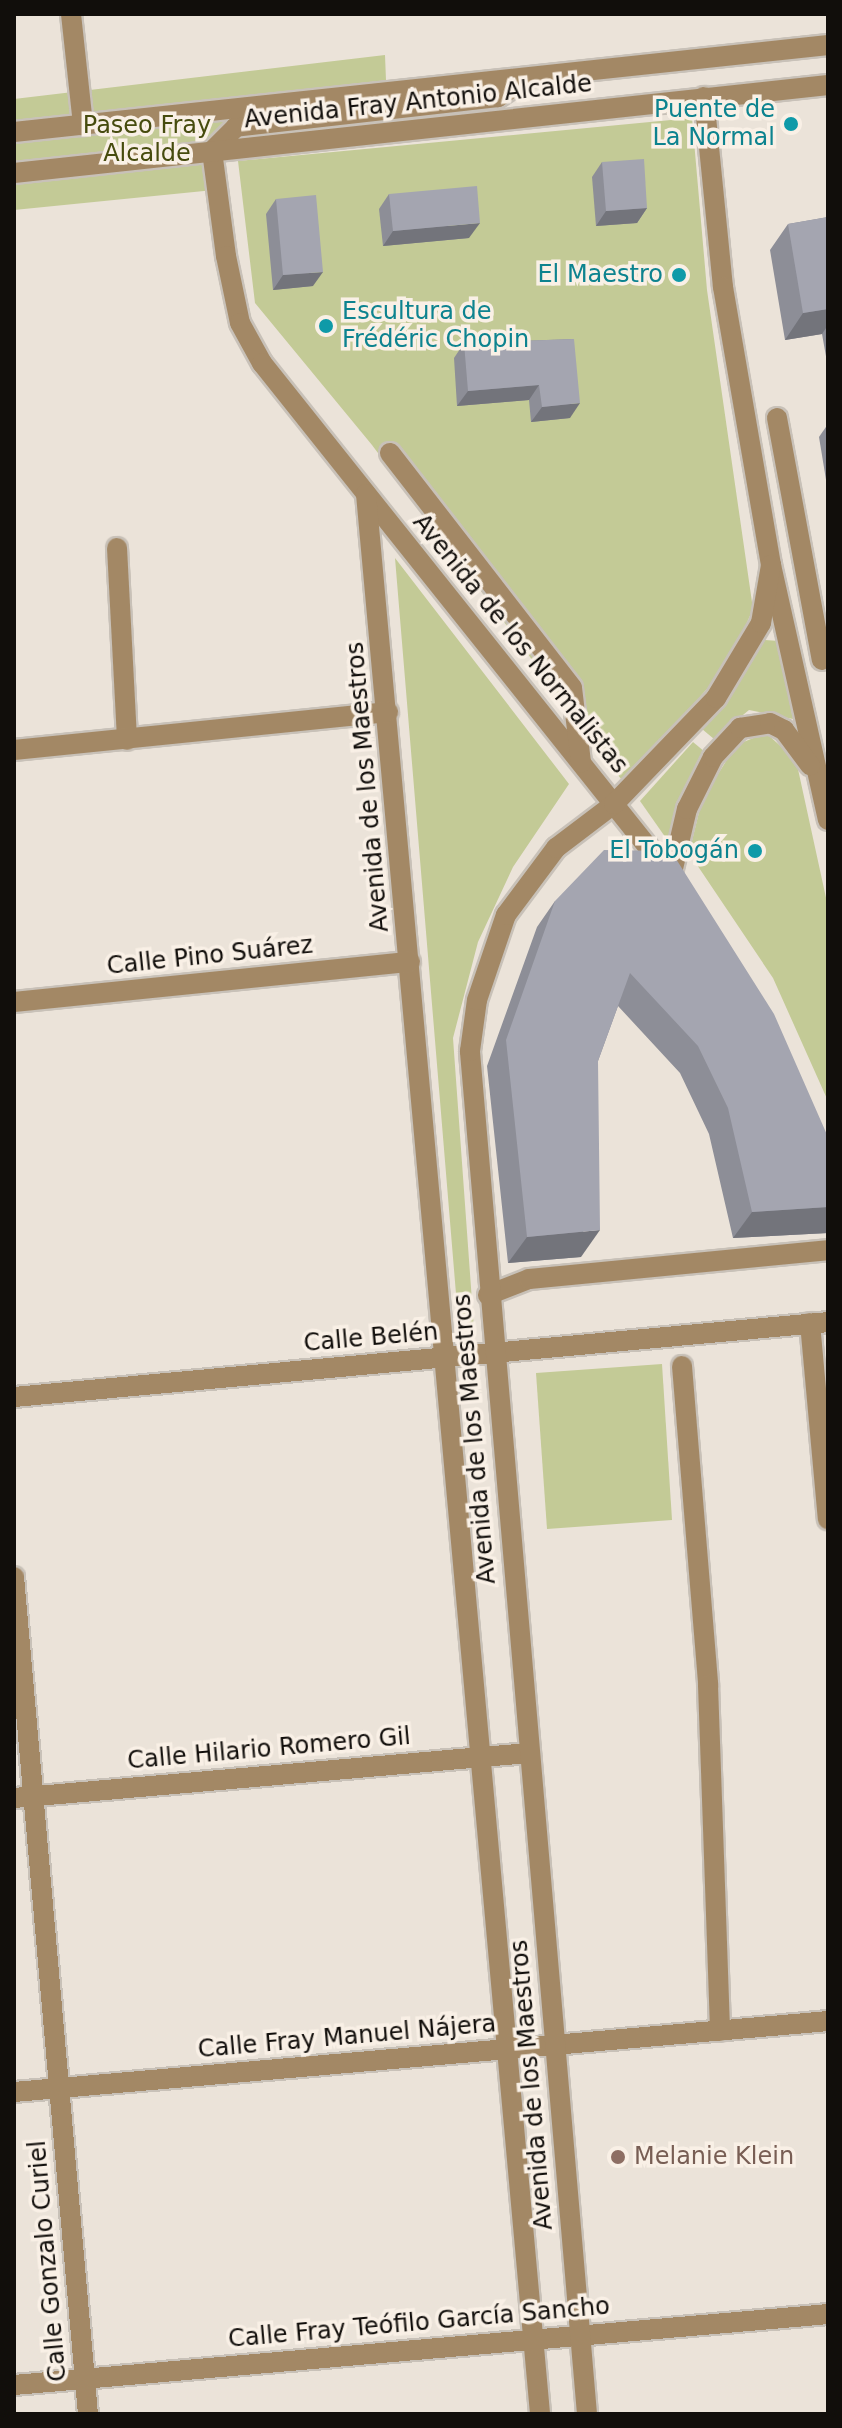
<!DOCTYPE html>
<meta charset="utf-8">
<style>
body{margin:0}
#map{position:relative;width:842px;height:2428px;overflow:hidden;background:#ebe3d9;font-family:"DejaVu Sans",sans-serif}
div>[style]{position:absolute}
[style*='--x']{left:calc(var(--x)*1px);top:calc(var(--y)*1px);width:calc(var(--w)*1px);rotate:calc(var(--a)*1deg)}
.green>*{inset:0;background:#c3ca96}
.roads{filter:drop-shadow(2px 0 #c8c1b8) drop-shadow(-2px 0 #c8c1b8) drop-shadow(0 2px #c8c1b8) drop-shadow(0 -2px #c8c1b8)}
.minor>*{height:20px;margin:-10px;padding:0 10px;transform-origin:10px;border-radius:10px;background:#a38865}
.wall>*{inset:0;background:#8d8e97}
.shaded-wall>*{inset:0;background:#73747b}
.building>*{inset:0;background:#a4a5b0}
.dots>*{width:22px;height:22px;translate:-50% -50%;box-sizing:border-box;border:4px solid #f9f0e6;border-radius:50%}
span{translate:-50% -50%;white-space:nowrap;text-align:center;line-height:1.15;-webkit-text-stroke:7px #f9f0e6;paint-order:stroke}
.street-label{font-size:24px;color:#110e0b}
.culture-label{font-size:24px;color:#0d838f}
.right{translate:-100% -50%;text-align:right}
.left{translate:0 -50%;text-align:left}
.park-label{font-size:24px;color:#464b0e}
.education-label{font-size:24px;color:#785e54}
.frame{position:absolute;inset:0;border:16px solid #110e0b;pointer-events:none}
</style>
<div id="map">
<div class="green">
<div style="clip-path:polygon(385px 55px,388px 131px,210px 151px,214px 190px,14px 210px,14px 99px)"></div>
<div style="clip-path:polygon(692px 118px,707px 290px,753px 609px,728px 665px,624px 783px,372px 445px,255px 303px,238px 161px)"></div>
<div style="clip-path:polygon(395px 558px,569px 784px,513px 867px,478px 942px,453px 1038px,474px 1329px,459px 1330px)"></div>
<div style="clip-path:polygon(765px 640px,779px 641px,793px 719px,749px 710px,714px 739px,702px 729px)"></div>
<div style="clip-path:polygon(766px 733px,796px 760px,828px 907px,828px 1101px,773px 978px,689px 853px,702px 800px,736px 745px)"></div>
<div style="clip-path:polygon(693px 742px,705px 752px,668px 841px,640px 801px)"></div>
<div style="clip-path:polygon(662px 1364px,672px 1520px,547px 1529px,536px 1373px)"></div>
</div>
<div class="roads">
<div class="minor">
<div style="--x:71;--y:14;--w:112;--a:83.8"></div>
<div style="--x:522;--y:81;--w:29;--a:146"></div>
<div style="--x:498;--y:97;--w:264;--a:173.5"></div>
<div style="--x:236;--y:127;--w:34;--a:135"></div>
<div style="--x:212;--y:151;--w:106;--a:82.4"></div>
<div style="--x:226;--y:256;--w:68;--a:78.2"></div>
<div style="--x:240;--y:323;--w:46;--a:61.2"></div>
<div style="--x:262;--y:363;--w:650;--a:51.44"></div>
<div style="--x:704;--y:97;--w:191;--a:84.3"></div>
<div style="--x:723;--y:287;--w:282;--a:80.2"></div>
<div style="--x:771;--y:565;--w:261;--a:77.4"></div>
<div style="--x:14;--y:132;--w:819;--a:-6.1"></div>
<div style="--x:14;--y:173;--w:819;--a:-6.17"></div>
<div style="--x:777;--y:418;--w:246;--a:79.5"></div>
<div style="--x:390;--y:453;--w:297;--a:52.2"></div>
<div style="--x:572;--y:688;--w:75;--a:83.1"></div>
<div style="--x:366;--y:494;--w:1928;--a:84.82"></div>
<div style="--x:117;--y:548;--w:192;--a:87"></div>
<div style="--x:14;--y:750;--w:376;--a:-5.8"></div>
<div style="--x:671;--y:877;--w:70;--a:-76.8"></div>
<div style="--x:687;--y:809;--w:58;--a:-63.4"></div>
<div style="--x:713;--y:757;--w:40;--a:-47"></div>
<div style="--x:740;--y:728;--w:30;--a:-9"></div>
<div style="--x:770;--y:723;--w:16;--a:27"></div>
<div style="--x:784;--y:730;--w:44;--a:53.4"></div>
<div style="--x:14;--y:1002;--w:398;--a:-5.8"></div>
<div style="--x:488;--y:1295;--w:44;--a:-21.3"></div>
<div style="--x:529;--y:1279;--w:300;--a:-5.5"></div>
<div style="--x:810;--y:1323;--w:197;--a:84.8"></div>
<div style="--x:682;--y:1366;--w:320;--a:85.3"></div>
<div style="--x:708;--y:1685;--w:346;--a:88"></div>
<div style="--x:14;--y:1397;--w:817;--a:-5.26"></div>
<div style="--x:14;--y:1577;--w:840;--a:84.95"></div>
<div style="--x:14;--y:1798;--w:516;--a:-5"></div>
<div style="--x:14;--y:2092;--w:817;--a:-4.98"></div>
<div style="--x:14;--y:2385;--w:817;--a:-4.98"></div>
<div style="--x:587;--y:2414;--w:1368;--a:-94.91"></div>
<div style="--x:470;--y:1051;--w:51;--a:-82.2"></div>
<div style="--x:477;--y:1000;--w:90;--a:-71.2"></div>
<div style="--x:506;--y:915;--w:84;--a:-53.3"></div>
<div style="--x:556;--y:848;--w:73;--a:-37.2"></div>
<div style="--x:614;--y:804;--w:147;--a:-46.1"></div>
<div style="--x:716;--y:698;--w:87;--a:-59"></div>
<div style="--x:761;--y:623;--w:59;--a:-80.2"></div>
</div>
</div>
<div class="wall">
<div style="clip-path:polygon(602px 162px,647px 208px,637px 223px,596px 226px,592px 177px)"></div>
<div style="clip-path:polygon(389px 194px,469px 238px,383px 246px,379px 209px)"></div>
<div style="clip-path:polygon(276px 199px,313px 286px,273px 290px,266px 214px)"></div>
<div style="clip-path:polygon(828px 217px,828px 362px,827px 362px,822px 334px,785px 340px,770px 250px,788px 224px)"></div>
<div style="clip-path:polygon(574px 339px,570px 418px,531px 422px,529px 400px,457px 406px,454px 358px,464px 343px)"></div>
<div style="clip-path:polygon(828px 424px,828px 492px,819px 437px)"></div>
<div style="clip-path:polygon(555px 901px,828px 1137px,828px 1233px,733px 1238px,709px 1134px,680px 1073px,618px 1006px,598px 1061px,581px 1257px,508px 1263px,487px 1066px,537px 927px)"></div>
</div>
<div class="shaded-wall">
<div style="clip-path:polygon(647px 208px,637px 223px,596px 226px,606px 211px)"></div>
<div style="clip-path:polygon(480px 223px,469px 238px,383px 246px,393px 231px)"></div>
<div style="clip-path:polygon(323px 272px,313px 286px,273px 290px,283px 275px)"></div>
<div style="clip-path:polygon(828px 309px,828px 325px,822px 334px,785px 340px,803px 313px)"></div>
<div style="clip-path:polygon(539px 385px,529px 400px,457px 406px,468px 391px)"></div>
<div style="clip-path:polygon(580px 403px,570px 418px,531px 422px,542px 407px)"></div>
<div style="clip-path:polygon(828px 1207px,828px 1233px,733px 1238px,752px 1212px)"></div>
<div style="clip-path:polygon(600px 1230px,581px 1257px,508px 1263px,527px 1237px)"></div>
</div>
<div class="building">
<div style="clip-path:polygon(644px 159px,647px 208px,606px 211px,602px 162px)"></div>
<div style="clip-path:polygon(477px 186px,480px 223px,393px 231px,389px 194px)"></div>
<div style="clip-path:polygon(316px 195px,323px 272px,283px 275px,276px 199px)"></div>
<div style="clip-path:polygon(828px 217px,828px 309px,803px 313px,788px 224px)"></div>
<div style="clip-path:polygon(574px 339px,580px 403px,542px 407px,539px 385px,468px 391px,464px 343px)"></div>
<div style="clip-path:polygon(604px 850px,671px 851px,774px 1014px,828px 1137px,828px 1207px,752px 1212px,728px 1108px,698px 1046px,630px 973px,598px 1061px,600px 1230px,527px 1237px,506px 1040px,555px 901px)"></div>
</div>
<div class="dots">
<div style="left:791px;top:124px;background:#0f9aa8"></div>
<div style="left:679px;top:275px;background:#0f9aa8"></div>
<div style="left:326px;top:326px;background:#0f9aa8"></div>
<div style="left:755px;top:851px;background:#0f9aa8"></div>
<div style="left:618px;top:2157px;background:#8d6e63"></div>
</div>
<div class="street-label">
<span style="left:418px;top:102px;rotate:-6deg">Avenida Fray Antonio Alcalde</span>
<span style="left:520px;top:644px;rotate:51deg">Avenida de los Normalistas</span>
<span style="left:368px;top:787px;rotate:-95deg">Avenida de los Maestros</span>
<span style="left:210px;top:956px;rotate:-6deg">Calle Pino Suárez</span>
<span style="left:371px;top:1338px;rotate:-5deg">Calle Belén</span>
<span style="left:475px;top:1439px;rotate:-95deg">Avenida de los Maestros</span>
<span style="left:269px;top:1749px;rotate:-5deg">Calle Hilario Romero Gil</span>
<span style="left:347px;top:2037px;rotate:-5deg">Calle Fray Manuel Nájera</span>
<span style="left:532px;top:2085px;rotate:-95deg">Avenida de los Maestros</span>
<span style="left:48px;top:2261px;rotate:-95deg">Calle Gonzalo Curiel</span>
<span style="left:419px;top:2323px;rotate:-5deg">Calle Fray Teófilo García Sancho</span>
</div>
<div class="culture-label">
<span class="right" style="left:775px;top:124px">Puente de<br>La Normal</span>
<span class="right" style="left:663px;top:275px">El Maestro</span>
<span class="left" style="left:342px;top:326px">Escultura de<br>Frédéric Chopin</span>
<span class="right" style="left:739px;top:851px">El Tobogán</span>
</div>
<div class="park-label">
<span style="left:147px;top:140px">Paseo Fray<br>Alcalde</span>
</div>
<div class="education-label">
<span class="left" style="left:634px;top:2157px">Melanie Klein</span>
</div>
<div class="frame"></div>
</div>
